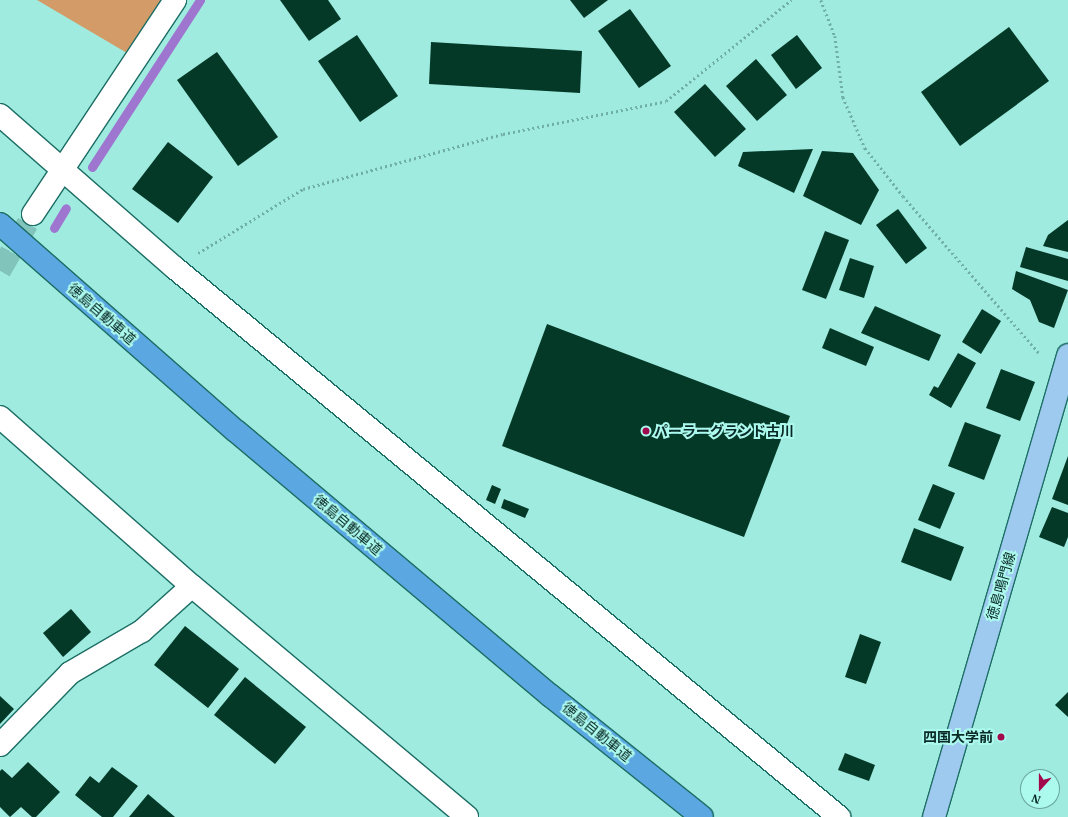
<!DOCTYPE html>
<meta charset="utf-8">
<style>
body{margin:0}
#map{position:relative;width:1068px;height:817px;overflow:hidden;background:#9febe0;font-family:"IBM Plex Serif","Noto Sans JP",serif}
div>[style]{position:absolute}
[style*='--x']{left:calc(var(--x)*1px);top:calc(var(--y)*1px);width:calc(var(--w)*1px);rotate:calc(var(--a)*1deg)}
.green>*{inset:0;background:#d39b67}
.stream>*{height:9px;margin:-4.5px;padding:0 4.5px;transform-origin:4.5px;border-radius:4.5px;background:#9e75cf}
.building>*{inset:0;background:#053927}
.minor-tunnel>*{height:22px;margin-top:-11px;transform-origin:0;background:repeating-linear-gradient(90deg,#81c4bb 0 22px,transparent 0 33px)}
.path>*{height:2.5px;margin-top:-1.25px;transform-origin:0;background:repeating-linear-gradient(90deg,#70afa6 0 2px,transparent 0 5px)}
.roads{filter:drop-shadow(1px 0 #1d6e65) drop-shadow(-1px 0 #1d6e65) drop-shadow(0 1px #1d6e65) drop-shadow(0 -1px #1d6e65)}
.minor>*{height:22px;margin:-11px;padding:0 11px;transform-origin:11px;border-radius:11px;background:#fff}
.major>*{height:22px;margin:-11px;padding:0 11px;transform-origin:11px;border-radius:11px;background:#9dcaee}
.highway>*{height:22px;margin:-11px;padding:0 11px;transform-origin:11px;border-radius:11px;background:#5ba7e2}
.dots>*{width:11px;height:11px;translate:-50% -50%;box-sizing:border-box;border:2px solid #acf9ed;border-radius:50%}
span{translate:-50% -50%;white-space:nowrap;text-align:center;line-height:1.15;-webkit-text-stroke:4px #acf9ed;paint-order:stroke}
.street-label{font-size:14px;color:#082925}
.poi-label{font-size:14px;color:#082925;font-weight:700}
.left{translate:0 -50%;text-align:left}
.right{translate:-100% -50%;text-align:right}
.north{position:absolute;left:1020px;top:769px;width:40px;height:40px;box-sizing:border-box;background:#acf9ed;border:1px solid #6aa69d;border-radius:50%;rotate:201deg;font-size:11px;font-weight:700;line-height:16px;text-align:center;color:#082925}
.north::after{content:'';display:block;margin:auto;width:14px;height:18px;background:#a1094c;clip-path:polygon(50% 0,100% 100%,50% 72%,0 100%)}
</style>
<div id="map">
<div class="green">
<div style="clip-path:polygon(37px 0,162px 0,127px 53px)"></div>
</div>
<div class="stream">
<div style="--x:92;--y:167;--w:199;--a:-57.1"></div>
<div style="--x:54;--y:228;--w:23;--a:-59"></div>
</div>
<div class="building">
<div style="clip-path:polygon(280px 0,328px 0,341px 19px,309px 41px)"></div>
<div style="clip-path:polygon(570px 0,608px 0,584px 18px)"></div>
<div style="clip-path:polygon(630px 9px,671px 66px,639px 88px,598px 31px)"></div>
<div style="clip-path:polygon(1009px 27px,1049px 81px,960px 146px,921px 92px)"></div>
<div style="clip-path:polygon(357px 35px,398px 96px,360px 122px,318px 61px)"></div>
<div style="clip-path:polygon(797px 35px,822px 68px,796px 89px,771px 55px)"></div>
<div style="clip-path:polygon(431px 42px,582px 51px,580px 93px,429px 84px)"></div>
<div style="clip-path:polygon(217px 52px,278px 137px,238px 166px,177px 80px)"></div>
<div style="clip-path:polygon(756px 59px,787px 95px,757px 121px,726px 86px)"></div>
<div style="clip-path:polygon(705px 84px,746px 129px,715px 157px,674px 112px)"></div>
<div style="clip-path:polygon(168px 142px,213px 177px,178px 223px,132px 189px)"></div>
<div style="clip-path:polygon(813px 149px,794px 193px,738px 166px,743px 152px)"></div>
<div style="clip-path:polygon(822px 151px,853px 153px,879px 190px,861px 225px,803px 196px)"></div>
<div style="clip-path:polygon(898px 209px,927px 248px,906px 264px,876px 225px)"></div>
<div style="clip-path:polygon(1068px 220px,1068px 252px,1043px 246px,1048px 235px)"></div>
<div style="clip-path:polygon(825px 231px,849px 240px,826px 299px,802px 290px)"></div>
<div style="clip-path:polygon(1026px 247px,1068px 259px,1068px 281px,1020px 267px)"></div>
<div style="clip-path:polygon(850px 258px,874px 266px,864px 298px,839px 290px)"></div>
<div style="clip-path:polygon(1016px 271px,1068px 290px,1054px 328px,1039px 322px,1030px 300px,1012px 289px)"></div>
<div style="clip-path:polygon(875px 306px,941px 335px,929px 361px,861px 333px)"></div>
<div style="clip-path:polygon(982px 309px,1001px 321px,981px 354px,962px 342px)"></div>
<div style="clip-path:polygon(547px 324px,790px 416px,744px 537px,502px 446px)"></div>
<div style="clip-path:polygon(830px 328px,874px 347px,866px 366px,822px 348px)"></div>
<div style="clip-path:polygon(958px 353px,976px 363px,951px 408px,929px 395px,934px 386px,938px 388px)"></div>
<div style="clip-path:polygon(1001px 369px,1035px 382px,1020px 421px,986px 408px)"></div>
<div style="clip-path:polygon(965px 422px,1001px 435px,984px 480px,948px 466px)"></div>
<div style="clip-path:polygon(1068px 456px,1068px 505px,1052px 499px)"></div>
<div style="clip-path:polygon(933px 484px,955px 493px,940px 529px,918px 520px)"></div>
<div style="clip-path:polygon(492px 485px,501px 489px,495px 504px,486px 500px)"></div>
<div style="clip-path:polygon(504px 499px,529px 509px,525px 518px,501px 508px)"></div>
<div style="clip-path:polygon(1052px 507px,1068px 513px,1068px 537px,1064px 547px,1039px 537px)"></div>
<div style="clip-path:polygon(914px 528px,964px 547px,951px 581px,901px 562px)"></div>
<div style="clip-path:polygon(71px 609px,91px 632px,63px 657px,43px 633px)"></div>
<div style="clip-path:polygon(185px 626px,239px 669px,208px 708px,154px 665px)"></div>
<div style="clip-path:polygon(860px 634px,881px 642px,866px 684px,845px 677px)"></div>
<div style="clip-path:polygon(245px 677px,306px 727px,275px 764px,214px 715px)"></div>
<div style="clip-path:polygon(1068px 692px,1068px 717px,1055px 705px)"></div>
<div style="clip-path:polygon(0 696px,14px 709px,0 724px)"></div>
<div style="clip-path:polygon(845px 753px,875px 765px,869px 781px,838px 770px)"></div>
<div style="clip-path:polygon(28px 762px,60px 792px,36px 817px,32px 817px,21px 807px,10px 817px,0 807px,0 771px,2px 769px,12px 778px)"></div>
<div style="clip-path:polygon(112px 767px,138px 786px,113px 817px,102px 817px,75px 795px,90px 776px,99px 783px)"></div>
<div style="clip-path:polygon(148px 794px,175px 817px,129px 817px)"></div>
</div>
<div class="minor-tunnel">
<div style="--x:0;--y:271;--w:66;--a:-59.9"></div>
</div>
<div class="path">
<div style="--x:821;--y:0;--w:39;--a:69"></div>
<div style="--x:835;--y:36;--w:62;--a:82.5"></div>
<div style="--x:843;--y:97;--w:56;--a:66.7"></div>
<div style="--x:865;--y:148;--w:61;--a:51.6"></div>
<div style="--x:903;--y:196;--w:209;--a:49.1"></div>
<div style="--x:198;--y:253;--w:123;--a:-31.4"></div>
<div style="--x:303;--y:189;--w:207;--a:-15.4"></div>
<div style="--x:503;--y:134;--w:166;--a:-11.4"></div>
<div style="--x:666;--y:101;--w:161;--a:-38.9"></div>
</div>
<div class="roads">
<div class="minor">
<div style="--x:0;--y:115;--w:232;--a:41.2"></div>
<div style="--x:175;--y:268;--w:862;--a:39.58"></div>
<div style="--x:33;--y:214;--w:257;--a:-56.4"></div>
<div style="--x:0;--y:417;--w:256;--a:41.4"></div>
<div style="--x:192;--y:586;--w:359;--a:40"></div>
<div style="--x:0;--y:745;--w:100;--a:-45.8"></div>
<div style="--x:70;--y:673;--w:83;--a:-30.3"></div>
<div style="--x:142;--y:631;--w:67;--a:-42"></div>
</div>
<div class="major">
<div style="--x:934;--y:817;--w:481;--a:-73.8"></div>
</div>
<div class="highway">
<div style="--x:0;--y:224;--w:314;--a:41.3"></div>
<div style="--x:236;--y:431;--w:412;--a:40.1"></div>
<div style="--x:551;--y:696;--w:193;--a:38.7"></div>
</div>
</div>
<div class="dots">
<div style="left:646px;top:431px;background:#a1094c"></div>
<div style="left:1001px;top:737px;background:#a1094c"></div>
</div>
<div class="street-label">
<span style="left:102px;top:314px;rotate:41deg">徳島自動車道</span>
<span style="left:348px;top:525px;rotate:40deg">徳島自動車道</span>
<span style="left:1001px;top:586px;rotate:-74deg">徳島鳴門線</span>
<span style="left:597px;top:732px;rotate:39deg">徳島自動車道</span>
</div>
<div class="poi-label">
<span class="left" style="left:654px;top:431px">パーラーグランド古川</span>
<span class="right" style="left:993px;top:737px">四国大学前</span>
</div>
<div class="north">N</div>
</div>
